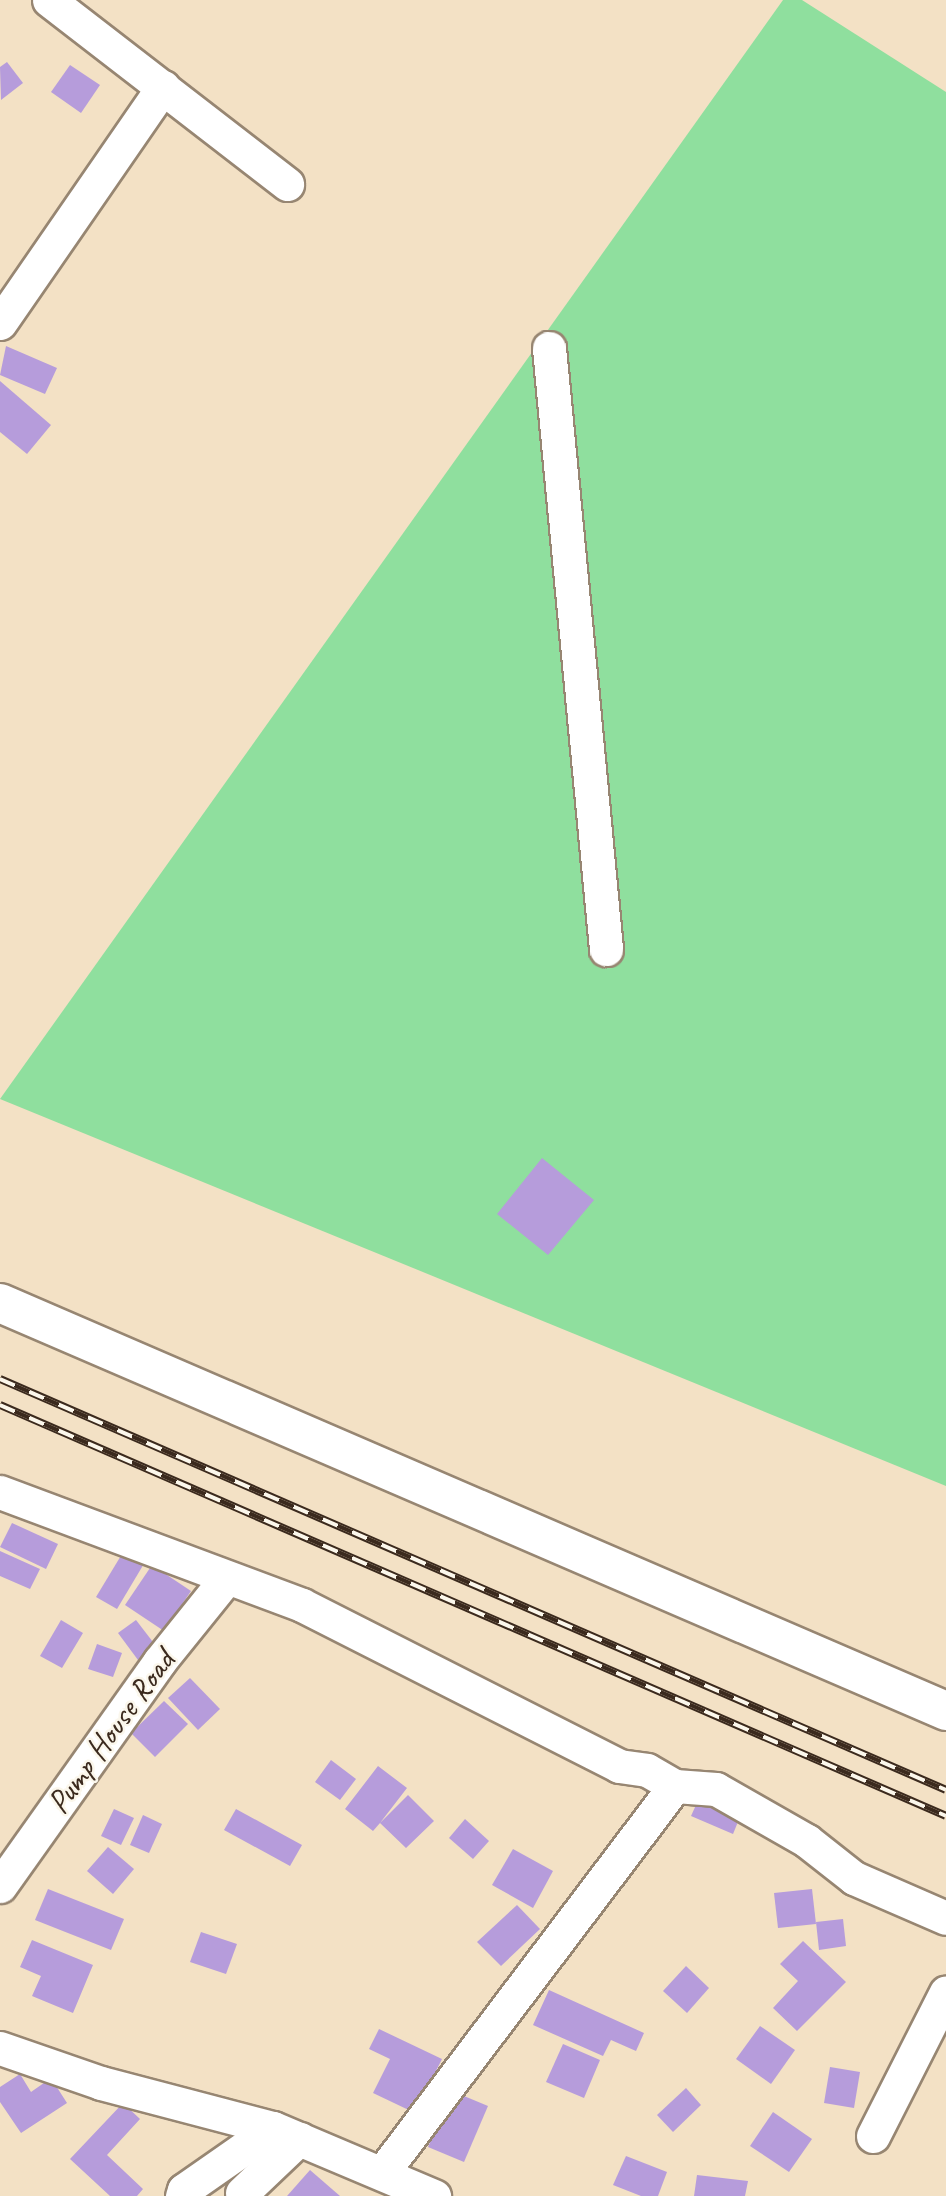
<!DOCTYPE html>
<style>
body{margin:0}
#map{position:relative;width:946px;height:2196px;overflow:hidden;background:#f3e1c5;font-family:Caveat,sans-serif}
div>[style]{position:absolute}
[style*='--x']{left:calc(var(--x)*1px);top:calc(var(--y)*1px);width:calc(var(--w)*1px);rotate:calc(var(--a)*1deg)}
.green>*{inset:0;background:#8fdf9e}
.building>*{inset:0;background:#b69cdb}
.roads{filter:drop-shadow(2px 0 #978672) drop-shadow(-2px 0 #978672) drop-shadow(0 2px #978672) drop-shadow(0 -2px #978672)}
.minor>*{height:33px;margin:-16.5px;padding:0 16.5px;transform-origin:16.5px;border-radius:16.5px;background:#fff}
.major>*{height:38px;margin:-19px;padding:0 19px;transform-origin:19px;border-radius:19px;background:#fff}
.rail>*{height:8px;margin-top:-4px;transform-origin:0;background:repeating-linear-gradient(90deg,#fbf7ec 0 16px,#3b2a1e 0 32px);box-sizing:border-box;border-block:2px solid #3b2a1e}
span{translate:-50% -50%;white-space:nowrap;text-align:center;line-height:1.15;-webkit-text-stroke:5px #fbf7ec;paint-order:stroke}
.street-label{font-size:33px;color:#3b2a1e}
</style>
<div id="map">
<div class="green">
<div style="clip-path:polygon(783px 0,802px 0,946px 92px,946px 1486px,0 1099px)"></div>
</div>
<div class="building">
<div style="clip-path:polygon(7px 62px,23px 83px,1px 100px,0 67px)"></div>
<div style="clip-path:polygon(70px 65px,100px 85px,81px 113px,51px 92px)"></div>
<div style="clip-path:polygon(6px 346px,57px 368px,45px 394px,0 375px)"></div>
<div style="clip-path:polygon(0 381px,51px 425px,27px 454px,0 432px)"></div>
<div style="clip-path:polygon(542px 1158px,594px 1200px,548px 1255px,497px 1214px)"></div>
<div style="clip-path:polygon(12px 1523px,58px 1544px,46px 1569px,0 1547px)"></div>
<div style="clip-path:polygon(125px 1549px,145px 1562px,117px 1609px,96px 1597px)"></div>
<div style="clip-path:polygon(0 1551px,40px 1569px,30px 1589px,0 1576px)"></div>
<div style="clip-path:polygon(152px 1565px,191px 1591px,164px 1631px,125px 1605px)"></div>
<div style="clip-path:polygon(61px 1620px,83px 1633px,62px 1668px,40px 1656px)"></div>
<div style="clip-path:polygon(136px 1620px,156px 1646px,138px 1660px,118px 1633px)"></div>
<div style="clip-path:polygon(97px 1644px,122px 1653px,113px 1677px,88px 1669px)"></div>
<div style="clip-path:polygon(190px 1678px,220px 1709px,198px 1730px,168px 1698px)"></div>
<div style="clip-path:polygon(164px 1701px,188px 1724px,155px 1757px,131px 1733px)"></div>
<div style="clip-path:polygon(331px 1760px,356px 1779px,340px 1800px,315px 1782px)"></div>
<div style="clip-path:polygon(378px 1766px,407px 1788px,380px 1823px,408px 1795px,434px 1821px,406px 1848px,380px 1823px,373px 1831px,345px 1809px)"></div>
<div style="clip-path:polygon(701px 1794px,742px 1812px,733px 1834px,691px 1816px)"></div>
<div style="clip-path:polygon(114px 1809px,134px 1818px,121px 1845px,101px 1836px)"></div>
<div style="clip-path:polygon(236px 1809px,302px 1845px,290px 1866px,224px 1830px)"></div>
<div style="clip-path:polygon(143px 1815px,162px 1824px,149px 1853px,130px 1845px)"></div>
<div style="clip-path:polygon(465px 1819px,489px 1841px,473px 1859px,449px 1838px)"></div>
<div style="clip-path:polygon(108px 1847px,134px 1869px,113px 1894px,87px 1871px)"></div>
<div style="clip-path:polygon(513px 1849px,553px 1871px,533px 1908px,492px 1885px)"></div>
<div style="clip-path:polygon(48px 1889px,124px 1919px,111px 1950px,35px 1920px)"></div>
<div style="clip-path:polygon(812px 1889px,816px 1924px,778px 1928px,774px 1893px)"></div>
<div style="clip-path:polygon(517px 1905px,540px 1929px,501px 1966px,477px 1942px)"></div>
<div style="clip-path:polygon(843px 1919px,846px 1946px,819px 1950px,816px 1922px)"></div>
<div style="clip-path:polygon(201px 1932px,237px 1944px,226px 1974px,190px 1962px)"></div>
<div style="clip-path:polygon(32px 1940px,93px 1965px,73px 2013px,32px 1996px,41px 1976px,20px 1967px)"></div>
<div style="clip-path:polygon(803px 1941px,846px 1982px,797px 2031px,773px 2008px,798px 1981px,780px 1964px)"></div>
<div style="clip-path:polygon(686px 1966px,709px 1988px,687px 2013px,663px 1991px)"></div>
<div style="clip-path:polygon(549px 1990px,644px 2033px,636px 2051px,611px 2040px,603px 2056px,533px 2025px)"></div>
<div style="clip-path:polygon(760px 2026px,795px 2050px,771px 2084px,736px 2059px)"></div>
<div style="clip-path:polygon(379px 2029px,442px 2059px,415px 2113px,373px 2093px,390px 2059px,369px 2049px)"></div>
<div style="clip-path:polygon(563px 2044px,600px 2060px,584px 2098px,546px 2082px)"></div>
<div style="clip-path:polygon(830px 2067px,860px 2072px,854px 2108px,824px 2103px)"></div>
<div style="clip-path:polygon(20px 2074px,31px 2092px,51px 2078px,67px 2103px,21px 2133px,0 2102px,0 2087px)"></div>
<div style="clip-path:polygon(686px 2088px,701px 2105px,673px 2132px,657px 2115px)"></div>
<div style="clip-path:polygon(452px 2091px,488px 2106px,464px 2162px,428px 2147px)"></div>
<div style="clip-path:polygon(123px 2103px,140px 2119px,107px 2155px,143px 2189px,137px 2196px,110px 2196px,70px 2159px)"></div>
<div style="clip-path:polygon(773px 2112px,812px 2139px,789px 2172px,750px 2146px)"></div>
<div style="clip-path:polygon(626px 2156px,667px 2172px,658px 2196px,641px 2196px,613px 2185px)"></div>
<div style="clip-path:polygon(310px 2170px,340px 2196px,287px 2196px)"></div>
<div style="clip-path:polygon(697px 2175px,748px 2181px,745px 2196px,694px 2196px)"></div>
</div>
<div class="roads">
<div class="minor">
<div style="--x:49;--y:0;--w:301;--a:37.7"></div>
<div style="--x:0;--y:323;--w:287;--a:-55.4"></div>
<div style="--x:549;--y:348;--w:604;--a:84.58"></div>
<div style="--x:0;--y:1492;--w:322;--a:20.5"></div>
<div style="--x:302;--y:1605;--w:356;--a:26.9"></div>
<div style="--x:619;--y:1766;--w:28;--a:8"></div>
<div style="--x:647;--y:1770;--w:32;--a:30"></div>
<div style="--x:675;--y:1786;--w:41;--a:4.2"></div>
<div style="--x:716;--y:1789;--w:105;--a:29.7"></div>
<div style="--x:807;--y:1841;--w:60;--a:38.2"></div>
<div style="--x:854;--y:1878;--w:100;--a:23.5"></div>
<div style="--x:0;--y:1886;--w:275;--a:-54.6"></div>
<div style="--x:159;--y:1662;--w:105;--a:-51.2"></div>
<div style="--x:0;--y:2048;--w:107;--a:19.1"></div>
<div style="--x:101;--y:2083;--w:178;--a:14.7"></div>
<div style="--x:273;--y:2128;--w:175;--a:22.9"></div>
<div style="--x:873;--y:2136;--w:161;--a:-63.1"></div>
<div style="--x:382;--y:2173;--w:485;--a:-52.9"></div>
<div style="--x:242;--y:2193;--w:79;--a:-43.5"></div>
<div style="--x:182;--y:2196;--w:6;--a:-72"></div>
<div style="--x:184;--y:2190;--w:108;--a:-34.9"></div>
</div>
<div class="major">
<div style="--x:0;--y:1303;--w:1030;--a:23.33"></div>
</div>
</div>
<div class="rail">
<div style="--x:0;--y:1379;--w:1031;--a:23.48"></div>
<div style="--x:0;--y:1405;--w:1031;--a:23.48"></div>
</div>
<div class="street-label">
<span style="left:111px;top:1732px;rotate:-54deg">Pump House Road</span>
</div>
</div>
